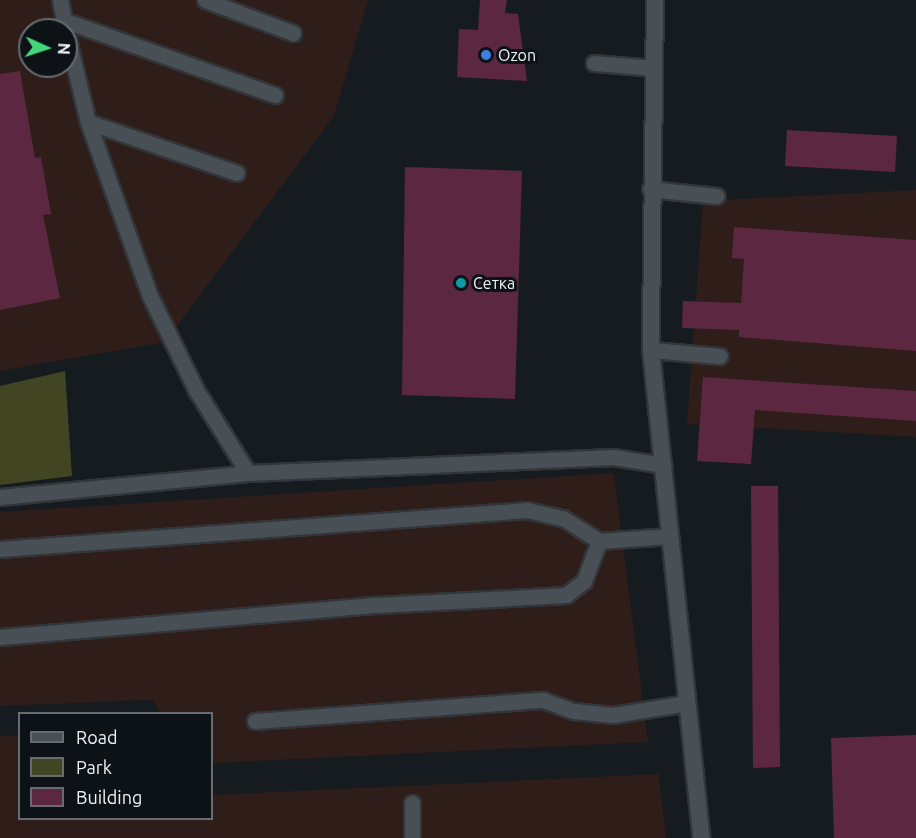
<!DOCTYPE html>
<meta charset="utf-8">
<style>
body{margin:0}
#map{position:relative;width:916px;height:838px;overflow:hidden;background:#161b20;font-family:Ubuntu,sans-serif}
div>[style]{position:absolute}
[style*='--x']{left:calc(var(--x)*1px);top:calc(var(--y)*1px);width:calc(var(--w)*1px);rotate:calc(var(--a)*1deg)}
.industrial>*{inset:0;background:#2e1d18}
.green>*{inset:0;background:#414521}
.building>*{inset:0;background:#5c2841}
.roads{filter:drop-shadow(2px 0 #323539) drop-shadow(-2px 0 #323539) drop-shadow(0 2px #323539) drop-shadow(0 -2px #323539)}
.service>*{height:15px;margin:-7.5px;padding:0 7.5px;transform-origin:7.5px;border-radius:7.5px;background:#495055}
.minor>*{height:16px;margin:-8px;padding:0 8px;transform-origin:8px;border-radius:8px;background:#495055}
.dots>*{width:16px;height:16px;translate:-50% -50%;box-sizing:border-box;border:3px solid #0d1217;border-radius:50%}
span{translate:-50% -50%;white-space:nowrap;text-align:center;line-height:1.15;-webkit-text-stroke:6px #0d1217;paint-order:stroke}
.poi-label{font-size:16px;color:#f0f3f7}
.left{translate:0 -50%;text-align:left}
.legend{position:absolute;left:18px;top:712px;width:195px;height:108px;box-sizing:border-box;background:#0d1217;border:2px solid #686c71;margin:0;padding:8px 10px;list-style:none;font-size:18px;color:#f0f3f7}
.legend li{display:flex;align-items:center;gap:12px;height:30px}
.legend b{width:30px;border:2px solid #686c71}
.north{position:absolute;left:18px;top:18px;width:60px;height:60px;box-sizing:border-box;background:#0d1217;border:2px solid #686c71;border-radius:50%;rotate:93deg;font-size:16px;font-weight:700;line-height:24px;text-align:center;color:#f0f3f7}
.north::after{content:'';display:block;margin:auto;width:21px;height:27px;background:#44d77a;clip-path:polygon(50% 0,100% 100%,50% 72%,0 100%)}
</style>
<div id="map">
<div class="industrial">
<div style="clip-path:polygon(evenodd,0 0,368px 0,334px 116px,165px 342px,0 371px,0 0,30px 30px,66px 30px,66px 66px,30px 66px,30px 30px)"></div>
<div style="clip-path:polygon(916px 190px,916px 437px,687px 424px,703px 201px)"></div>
<div style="clip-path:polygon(614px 473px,648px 742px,212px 763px,212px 714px,161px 713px,152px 700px,0 706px,0 512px)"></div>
<div style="clip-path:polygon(19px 735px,20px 818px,212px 818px,212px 795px,659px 774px,666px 838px,0 838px,0 736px)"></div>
</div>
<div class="green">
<div style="clip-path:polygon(65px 371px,72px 476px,0 485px,0 386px)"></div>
</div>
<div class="building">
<div style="clip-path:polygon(480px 0,507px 0,505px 13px,518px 14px,527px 81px,457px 77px,459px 29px,478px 30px)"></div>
<div style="clip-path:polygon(20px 71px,35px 158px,41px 157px,51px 214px,43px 215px,60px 298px,0 310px,0 74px)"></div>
<div style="clip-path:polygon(787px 130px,897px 136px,895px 172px,785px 166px)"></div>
<div style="clip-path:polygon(405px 167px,522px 171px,515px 399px,402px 395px)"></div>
<div style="clip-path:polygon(734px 227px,916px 240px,916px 351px,739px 337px,739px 330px,682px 328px,683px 301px,741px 303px,744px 259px,732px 258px)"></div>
<div style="clip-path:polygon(703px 377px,916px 391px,916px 421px,755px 410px,751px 464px,697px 461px)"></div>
<div style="clip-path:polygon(751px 486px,778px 486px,780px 767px,753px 768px)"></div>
<div style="clip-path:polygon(916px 735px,916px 838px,834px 838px,831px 738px)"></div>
</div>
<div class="roads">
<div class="service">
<div style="--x:60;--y:0;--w:31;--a:79"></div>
<div style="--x:205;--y:0;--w:94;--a:20.6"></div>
<div style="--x:63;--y:20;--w:225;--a:19.5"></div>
<div style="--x:66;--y:31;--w:94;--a:76.4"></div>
<div style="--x:88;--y:122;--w:185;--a:70.4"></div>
<div style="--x:150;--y:296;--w:105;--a:63.9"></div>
<div style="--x:196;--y:390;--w:98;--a:57.9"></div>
<div style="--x:594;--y:63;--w:59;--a:4.8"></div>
<div style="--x:88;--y:122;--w:157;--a:18.9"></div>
<div style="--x:650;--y:189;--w:67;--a:6"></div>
<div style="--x:651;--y:350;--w:69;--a:5"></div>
<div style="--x:0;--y:497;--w:249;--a:-5.5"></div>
<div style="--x:248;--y:473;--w:365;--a:-2.5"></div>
<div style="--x:613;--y:457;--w:51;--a:9.1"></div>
<div style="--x:0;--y:549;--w:528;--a:-4.23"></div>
<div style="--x:527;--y:510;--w:37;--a:13"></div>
<div style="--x:563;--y:518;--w:43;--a:32.6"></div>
<div style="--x:0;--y:637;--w:378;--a:-4.9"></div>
<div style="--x:377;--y:605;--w:189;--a:-3"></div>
<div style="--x:566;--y:595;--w:23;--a:-38"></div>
<div style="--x:584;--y:581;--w:43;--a:-69.4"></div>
<div style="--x:599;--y:541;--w:71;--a:-4"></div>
<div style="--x:255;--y:721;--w:289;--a:-4.2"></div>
<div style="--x:543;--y:700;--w:33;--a:20"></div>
<div style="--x:574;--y:711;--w:39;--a:6"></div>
<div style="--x:613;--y:715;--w:75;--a:-9.2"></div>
<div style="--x:412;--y:803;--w:35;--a:90"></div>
</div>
<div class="minor">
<div style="--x:655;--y:0;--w:350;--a:90.7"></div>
<div style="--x:651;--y:350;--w:491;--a:84.1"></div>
</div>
</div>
<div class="dots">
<div style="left:486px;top:55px;background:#3f7fe0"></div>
<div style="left:461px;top:283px;background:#0f9aa8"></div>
</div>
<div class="poi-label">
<span class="left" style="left:498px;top:55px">Ozon</span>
<span class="left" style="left:473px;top:283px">Сетка</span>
</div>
<ul class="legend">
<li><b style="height:8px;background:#495055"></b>Road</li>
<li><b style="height:16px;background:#414521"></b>Park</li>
<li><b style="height:16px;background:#5c2841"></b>Building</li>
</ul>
<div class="north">N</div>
</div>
